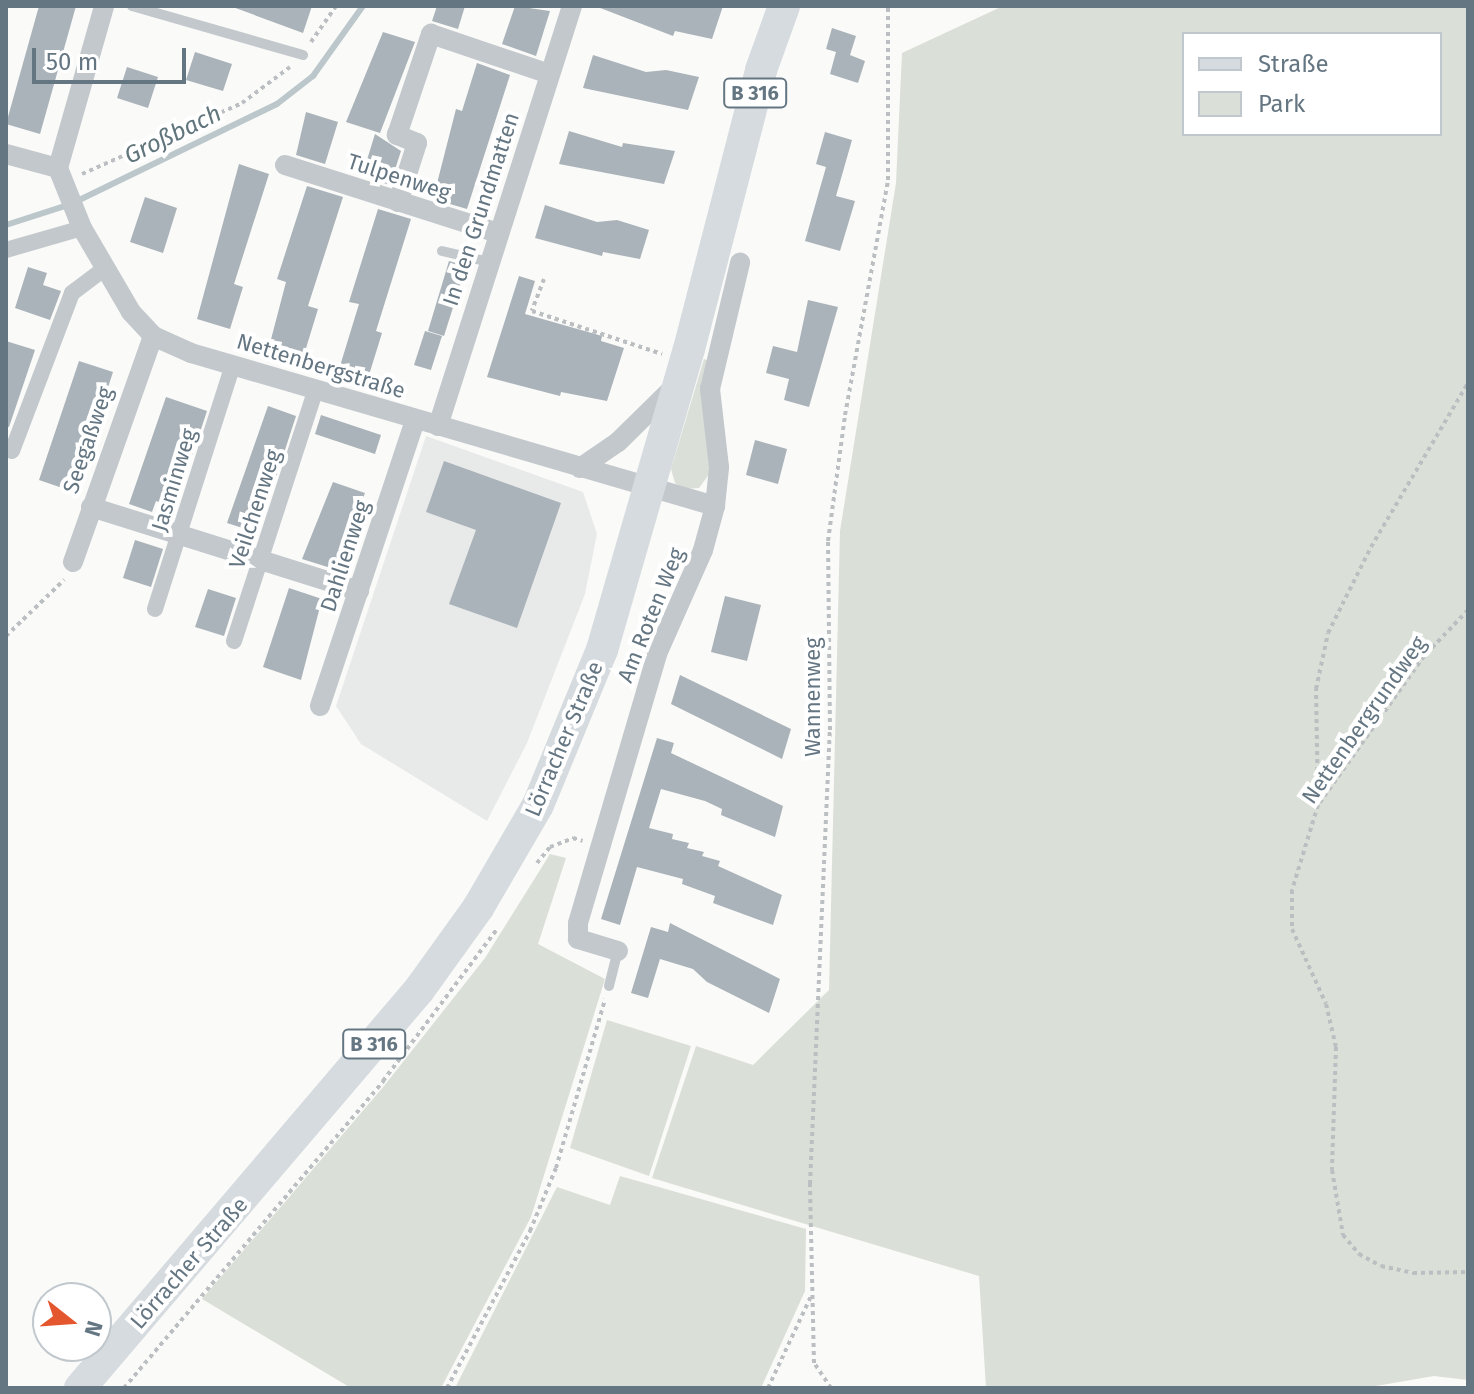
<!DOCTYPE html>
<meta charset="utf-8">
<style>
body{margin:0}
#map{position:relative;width:1474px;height:1394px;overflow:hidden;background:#fafaf8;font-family:"Fira Sans",sans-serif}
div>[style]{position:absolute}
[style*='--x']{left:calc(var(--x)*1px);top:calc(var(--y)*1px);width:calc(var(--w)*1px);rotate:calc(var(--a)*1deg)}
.built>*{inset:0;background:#e8e9e9}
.green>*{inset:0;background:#dadfd7}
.stream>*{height:6px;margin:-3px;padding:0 3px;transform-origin:3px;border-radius:3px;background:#bbc7cb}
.building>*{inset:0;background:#aab3b9}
.path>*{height:4px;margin-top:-2px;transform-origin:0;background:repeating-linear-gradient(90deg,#bbbfc2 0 4px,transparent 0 8px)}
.service>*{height:10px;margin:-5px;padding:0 5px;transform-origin:5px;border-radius:5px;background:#c3c8cc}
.pedestrian>*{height:16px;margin:-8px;padding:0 8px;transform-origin:8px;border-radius:8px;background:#c3c8cc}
.minor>*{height:20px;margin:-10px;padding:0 10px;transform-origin:10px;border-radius:10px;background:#c3c8cc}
.primary>*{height:32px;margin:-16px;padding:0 16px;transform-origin:16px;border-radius:16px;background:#d6dbdf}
span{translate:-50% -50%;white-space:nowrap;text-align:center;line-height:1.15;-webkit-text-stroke:8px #fff;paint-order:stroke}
.shield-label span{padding:2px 6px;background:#fff;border:2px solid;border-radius:6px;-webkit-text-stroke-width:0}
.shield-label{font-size:20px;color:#657683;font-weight:700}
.street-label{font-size:22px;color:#657683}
.water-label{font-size:24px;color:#60757c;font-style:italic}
.frame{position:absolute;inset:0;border:8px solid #657683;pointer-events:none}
.legend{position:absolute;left:1182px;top:32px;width:260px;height:104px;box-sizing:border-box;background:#fff;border:2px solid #c1c8cd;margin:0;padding:10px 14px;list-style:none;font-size:24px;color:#657683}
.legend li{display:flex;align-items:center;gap:16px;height:40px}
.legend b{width:40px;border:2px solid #c1c8cd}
.north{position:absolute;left:32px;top:1282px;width:80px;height:80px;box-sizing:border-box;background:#fff;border:2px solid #c1c8cd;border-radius:50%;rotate:107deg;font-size:22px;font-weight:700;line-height:32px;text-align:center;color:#657683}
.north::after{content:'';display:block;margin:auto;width:28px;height:36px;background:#e4572e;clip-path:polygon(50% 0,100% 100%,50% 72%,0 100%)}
.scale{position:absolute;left:32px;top:48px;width:154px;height:36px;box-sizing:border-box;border:4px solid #657683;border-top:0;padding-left:10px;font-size:24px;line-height:28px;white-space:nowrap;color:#657683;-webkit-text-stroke:6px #fff;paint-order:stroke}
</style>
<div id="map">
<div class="built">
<div style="clip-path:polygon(426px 436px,583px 492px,597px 534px,585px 594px,527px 743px,487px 821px,361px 744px,336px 706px)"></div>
</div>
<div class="green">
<div style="clip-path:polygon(evenodd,1003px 6px,1468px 6px,1468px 1380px,1434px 1376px,1364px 1388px,986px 1388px,979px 1276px,652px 1178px,696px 1046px,753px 1065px,829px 990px,840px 531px,896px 183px,902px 53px,1003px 6px,1440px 34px,1440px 134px,1184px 134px,1184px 34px,1440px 34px)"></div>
<div style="clip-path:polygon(704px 359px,709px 361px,710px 473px,699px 488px,684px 489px,675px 483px,671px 469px)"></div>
<div style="clip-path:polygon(550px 854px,566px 858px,538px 944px,605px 979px,531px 1217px,441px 1388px,351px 1388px,202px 1299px,384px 1086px,485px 958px)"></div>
<div style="clip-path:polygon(607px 1020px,691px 1046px,649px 1176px,570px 1148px)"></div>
<div style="clip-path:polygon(620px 1176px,806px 1229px,805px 1291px,761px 1388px,455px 1388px,557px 1187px,610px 1205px)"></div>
</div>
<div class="stream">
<div style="--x:6;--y:225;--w:68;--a:-17.9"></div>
<div style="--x:71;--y:204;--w:229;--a:-25.9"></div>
<div style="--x:277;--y:104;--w:46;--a:-37.9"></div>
<div style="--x:313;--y:76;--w:86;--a:-54.5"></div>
</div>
<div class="building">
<div style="clip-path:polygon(39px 6px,76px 6px,40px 134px,6px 124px)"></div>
<div style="clip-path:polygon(230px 6px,312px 6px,303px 33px)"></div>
<div style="clip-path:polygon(437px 6px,465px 6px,458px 29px,432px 21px)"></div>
<div style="clip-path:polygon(515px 6px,550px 11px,536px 56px,502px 44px)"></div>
<div style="clip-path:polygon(595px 6px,723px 6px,712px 39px,675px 31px,673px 36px)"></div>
<div style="clip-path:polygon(832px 28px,856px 36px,850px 55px,865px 61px,858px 83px,830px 74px,836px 52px,826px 49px)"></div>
<div style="clip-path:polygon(383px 32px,415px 42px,380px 133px,346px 122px)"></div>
<div style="clip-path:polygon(195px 52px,232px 64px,223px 91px,186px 80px)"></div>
<div style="clip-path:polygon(593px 55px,646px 72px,666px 70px,699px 77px,688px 110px,583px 88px)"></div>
<div style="clip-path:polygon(477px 63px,510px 75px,467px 209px,433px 199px,456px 109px,462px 111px)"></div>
<div style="clip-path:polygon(127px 67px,158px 77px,148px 108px,117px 98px)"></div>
<div style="clip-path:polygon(306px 112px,338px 122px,325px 164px,296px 155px)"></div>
<div style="clip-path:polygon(569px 131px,622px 147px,623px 143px,675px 151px,664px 184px,559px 164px)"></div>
<div style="clip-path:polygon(825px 132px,852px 140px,836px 196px,855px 201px,840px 251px,805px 241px,826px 167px,816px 164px)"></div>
<div style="clip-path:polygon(375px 134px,401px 151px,390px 185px,362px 176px)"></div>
<div style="clip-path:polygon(239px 164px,269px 174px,234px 284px,243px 287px,230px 329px,197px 319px)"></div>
<div style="clip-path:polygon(307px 186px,343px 197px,308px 306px,318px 309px,303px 358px,269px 347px,286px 282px,277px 279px)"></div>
<div style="clip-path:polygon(145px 197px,177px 208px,163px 253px,130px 242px)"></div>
<div style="clip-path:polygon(545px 205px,597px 222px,617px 220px,649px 230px,640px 259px,603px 252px,602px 256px,535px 238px)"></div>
<div style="clip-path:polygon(378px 209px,411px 219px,376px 331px,382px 333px,369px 375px,340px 366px,359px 304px,349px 302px)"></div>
<div style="clip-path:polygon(449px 261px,466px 266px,444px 336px,428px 331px)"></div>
<div style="clip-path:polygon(28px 267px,47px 273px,43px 285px,61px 291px,50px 320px,15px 308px)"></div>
<div style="clip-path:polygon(519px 276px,535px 281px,525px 314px,602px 336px,601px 341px,624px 348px,607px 401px,561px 392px,560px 396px,487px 377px)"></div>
<div style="clip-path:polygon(808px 300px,838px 307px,809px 407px,784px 400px,789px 379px,766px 373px,773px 346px,797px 352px)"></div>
<div style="clip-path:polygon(425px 331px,442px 336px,431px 370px,414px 365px)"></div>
<div style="clip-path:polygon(6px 341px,35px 350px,9px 427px,6px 427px)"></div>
<div style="clip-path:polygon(79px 361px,113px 372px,74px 492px,39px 480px)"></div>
<div style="clip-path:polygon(166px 397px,207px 411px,175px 508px,156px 501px,152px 512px,129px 504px)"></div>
<div style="clip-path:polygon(268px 406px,296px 416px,258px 533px,227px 523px)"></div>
<div style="clip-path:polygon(321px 415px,381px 435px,375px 454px,315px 434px)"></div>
<div style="clip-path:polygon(755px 440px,787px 449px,778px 484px,746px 475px)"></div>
<div style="clip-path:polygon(444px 461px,561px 503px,517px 628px,449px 604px,476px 530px,426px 512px)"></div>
<div style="clip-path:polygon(333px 482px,365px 493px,334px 569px,302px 559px)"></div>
<div style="clip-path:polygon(135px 540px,163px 549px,151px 587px,123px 578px)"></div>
<div style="clip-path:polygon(289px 588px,322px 599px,301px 680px,263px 667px)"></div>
<div style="clip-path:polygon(208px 589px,236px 598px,224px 636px,195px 627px)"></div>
<div style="clip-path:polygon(725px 596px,761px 605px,747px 661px,711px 652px)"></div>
<div style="clip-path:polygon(680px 675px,791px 729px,782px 759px,671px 704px)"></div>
<div style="clip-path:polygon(657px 738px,674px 743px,671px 753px,783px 806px,775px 837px,721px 815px,722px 809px,705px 801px,661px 789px,649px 828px,673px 834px,672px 839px,689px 843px,687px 848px,704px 852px,702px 856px,720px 861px,718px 866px,782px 895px,773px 925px,713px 903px,715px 896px,682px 884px,683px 879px,637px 867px,620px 925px,601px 919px)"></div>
<div style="clip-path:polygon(670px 923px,780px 979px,769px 1013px,707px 982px,693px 969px,660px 959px,648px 998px,631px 993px,651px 927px,668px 932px)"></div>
</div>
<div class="path">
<div style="--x:311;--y:42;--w:44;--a:-55.2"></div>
<div style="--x:82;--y:174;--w:175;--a:-23.9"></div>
<div style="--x:242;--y:103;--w:60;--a:-36.9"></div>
<div style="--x:544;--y:279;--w:34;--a:111"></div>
<div style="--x:532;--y:311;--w:137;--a:18.3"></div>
<div style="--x:1468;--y:610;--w:64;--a:133.7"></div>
<div style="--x:1424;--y:656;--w:183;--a:125.4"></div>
<div style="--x:1318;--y:805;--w:89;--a:107"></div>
<div style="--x:1292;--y:890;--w:39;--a:90"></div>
<div style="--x:1292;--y:929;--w:82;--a:65.6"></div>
<div style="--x:1326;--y:1004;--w:44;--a:76.9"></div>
<div style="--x:1336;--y:1047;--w:123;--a:91.9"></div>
<div style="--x:1332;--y:1170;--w:66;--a:80.4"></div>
<div style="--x:1343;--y:1235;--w:25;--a:50"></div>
<div style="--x:1359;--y:1254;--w:25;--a:29"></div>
<div style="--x:1381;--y:1266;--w:33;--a:12"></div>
<div style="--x:1413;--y:1273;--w:55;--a:-1"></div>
<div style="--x:6;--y:636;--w:81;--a:-44"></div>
<div style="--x:1318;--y:803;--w:114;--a:-91"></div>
<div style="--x:1316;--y:689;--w:57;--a:-77.9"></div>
<div style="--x:1328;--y:633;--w:96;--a:-63.4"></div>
<div style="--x:1371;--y:547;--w:191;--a:-59.4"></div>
<div style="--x:537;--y:863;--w:21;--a:-51"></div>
<div style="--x:550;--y:847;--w:25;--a:-21"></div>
<div style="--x:573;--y:838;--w:10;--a:17"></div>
<div style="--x:124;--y:1388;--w:402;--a:-49.8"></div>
<div style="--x:383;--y:1081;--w:190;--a:-53.1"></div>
<div style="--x:447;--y:1388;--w:178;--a:-62.1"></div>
<div style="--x:530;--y:1231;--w:68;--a:-67.6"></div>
<div style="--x:556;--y:1168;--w:176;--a:-73.8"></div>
<div style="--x:768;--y:1388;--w:102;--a:-64.9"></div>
<div style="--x:831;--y:1388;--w:30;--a:-124"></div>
<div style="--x:814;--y:1363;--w:179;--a:-91.3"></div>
<div style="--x:810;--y:1184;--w:454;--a:-87.5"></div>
<div style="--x:830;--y:730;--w:189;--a:-90.6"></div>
<div style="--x:828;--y:541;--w:127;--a:-82.3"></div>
<div style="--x:845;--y:415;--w:239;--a:-79.6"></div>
<div style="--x:888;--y:180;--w:174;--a:-90"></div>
</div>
<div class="service">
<div style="--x:132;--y:6;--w:178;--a:16"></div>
<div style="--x:442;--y:251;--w:48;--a:13.2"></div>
<div style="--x:609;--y:986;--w:36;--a:-76"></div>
</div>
<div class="pedestrian">
<div style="--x:6;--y:250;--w:79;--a:-16.1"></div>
<div style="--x:12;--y:451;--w:169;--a:-69.2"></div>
<div style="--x:72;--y:293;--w:41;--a:-37.1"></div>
<div style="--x:155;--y:609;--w:256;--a:-72.3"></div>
<div style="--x:234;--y:641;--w:265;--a:-72"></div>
</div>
<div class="minor">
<div style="--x:6;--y:154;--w:54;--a:15.1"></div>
<div style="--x:285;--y:165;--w:224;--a:17.7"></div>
<div style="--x:58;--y:168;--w:65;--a:68.2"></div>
<div style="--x:82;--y:228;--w:97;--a:59.7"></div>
<div style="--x:131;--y:312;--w:33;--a:47"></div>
<div style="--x:153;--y:336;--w:42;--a:24.1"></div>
<div style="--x:191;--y:353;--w:546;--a:16.28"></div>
<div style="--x:58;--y:168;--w:168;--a:-74.1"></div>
<div style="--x:398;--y:202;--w:62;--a:-72.1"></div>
<div style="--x:417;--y:143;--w:22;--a:-158"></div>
<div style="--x:397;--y:135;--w:107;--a:-71.4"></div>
<div style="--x:431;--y:34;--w:125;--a:18.7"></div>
<div style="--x:438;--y:426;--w:441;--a:-72.3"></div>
<div style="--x:580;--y:468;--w:46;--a:-34.4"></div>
<div style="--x:618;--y:442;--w:74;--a:-44.5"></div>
<div style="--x:91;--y:507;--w:281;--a:17.4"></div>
<div style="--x:73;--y:562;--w:240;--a:-70.5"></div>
<div style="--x:320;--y:706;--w:301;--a:-71.6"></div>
<div style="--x:618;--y:951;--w:42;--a:-163.3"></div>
<div style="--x:578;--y:939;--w:16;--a:-90"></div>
<div style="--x:578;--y:923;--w:280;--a:-73.6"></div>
<div style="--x:657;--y:654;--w:114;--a:-66.1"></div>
<div style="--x:703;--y:550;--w:46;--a:-74.7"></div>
<div style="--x:715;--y:506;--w:39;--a:-84"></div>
<div style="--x:719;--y:467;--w:79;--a:-96.6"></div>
<div style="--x:710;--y:389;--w:130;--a:-76.6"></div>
</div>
<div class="primary">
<div style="--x:80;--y:1388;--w:523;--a:-49.58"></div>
<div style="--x:419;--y:990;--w:101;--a:-54.3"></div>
<div style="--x:478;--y:908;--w:119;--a:-59.8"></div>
<div style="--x:538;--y:805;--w:168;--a:-67.6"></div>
<div style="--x:602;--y:650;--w:313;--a:-73.9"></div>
<div style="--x:689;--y:349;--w:288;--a:-75.5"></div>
<div style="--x:761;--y:70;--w:68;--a:-70.2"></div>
</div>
<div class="shield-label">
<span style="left:755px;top:93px">B 316</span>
<span style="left:374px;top:1044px">B 316</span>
</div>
<div class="street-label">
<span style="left:399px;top:177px;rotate:18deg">Tulpenweg</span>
<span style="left:481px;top:209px;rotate:-72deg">In den Grundmatten</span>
<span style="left:321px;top:366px;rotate:17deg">Nettenbergstraße</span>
<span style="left:88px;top:440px;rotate:-71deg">Seegaßweg</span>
<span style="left:174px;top:480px;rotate:-73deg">Jasminweg</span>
<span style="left:255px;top:509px;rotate:-72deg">Veilchenweg</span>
<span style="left:345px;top:556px;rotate:-72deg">Dahlienweg</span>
<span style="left:651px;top:615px;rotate:-68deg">Am Roten Weg</span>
<span style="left:813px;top:697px;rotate:-90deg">Wannenweg</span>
<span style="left:1364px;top:720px;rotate:-55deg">Nettenbergrundweg</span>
<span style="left:564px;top:739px;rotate:-67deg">Lörracher Straße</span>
<span style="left:189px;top:1263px;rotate:-49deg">Lörracher Straße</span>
</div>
<div class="water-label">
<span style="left:173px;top:135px;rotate:-26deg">Großbach</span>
</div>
<div class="frame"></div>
<ul class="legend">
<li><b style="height:10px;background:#d6dbdf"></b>Straße</li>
<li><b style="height:22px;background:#dadfd7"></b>Park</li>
</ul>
<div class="north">N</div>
<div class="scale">50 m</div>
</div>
